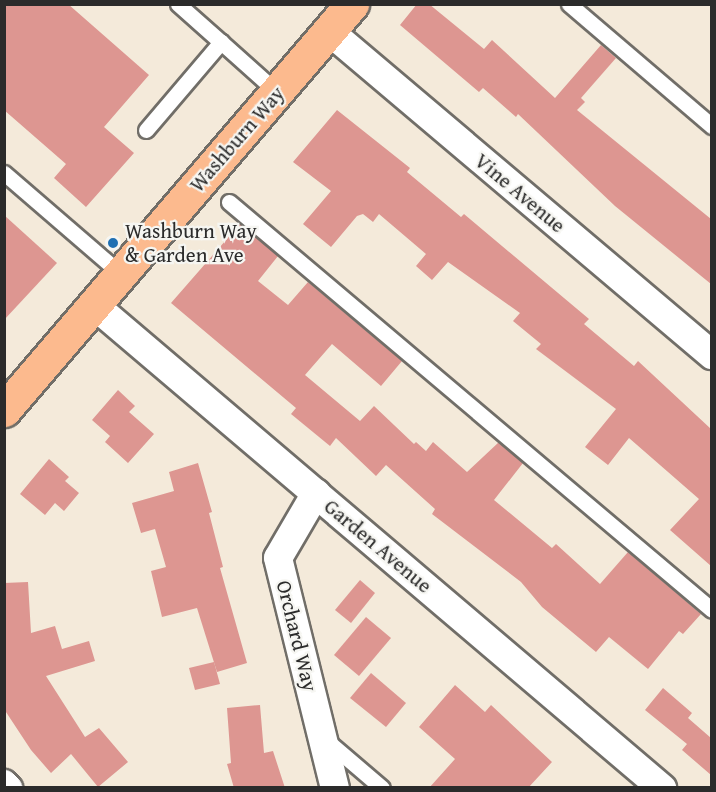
<!DOCTYPE html>
<style>
body{margin:0}
#map{position:relative;width:716px;height:792px;overflow:hidden;background:#f4eada;font-family:"Gentium Book Plus",serif}
div>[style]{position:absolute}
[style*='--x']{left:calc(var(--x)*1px);top:calc(var(--y)*1px);width:calc(var(--w)*1px);rotate:calc(var(--a)*1deg)}
.building>*{inset:0;background:#dd9691}
.roads{filter:drop-shadow(2px 0 #716e68) drop-shadow(-2px 0 #716e68) drop-shadow(0 2px #716e68) drop-shadow(0 -2px #716e68)}
.service>*{height:15px;margin:-7.5px;padding:0 7.5px;transform-origin:7.5px;border-radius:7.5px;background:#fff}
.minor>*{height:28px;margin:-14px;padding:0 14px;transform-origin:14px;border-radius:14px;background:#fff}
.primary>*{height:33px;margin:-16.5px;padding:0 16.5px;transform-origin:16.5px;border-radius:16.5px;background:#fcba8e}
.dots>*{width:16px;height:16px;translate:-50% -50%;box-sizing:border-box;border:3px solid #f6f6f2;border-radius:50%}
span{translate:-50% -50%;white-space:nowrap;text-align:center;line-height:1.15;-webkit-text-stroke:4.5px #f6f6f2;paint-order:stroke}
.street-label{font-size:21px;color:#2b2b2b}
.poi-label{font-size:21px;color:#2b2b2b}
.left{translate:0 -50%;text-align:left}
.frame{position:absolute;inset:0;border:6px solid #2b2b2b;pointer-events:none}
</style>
<div id="map">
<div class="building">
<div style="clip-path:polygon(4px 4px,68px 4px,149px 75px,104px 127px,134px 153px,86px 207px,54px 178px,66px 164px,4px 110px)"></div>
<div style="clip-path:polygon(417px 4px,429px 4px,484px 49px,492px 40px,555px 98px,601px 45px,616px 58px,581px 98px,585px 102px,577px 110px,711px 219px,711px 284px,615px 206px,518px 114px,516px 117px,483px 88px,479px 92px,400px 25px)"></div>
<div style="clip-path:polygon(337px 110px,410px 168px,407px 172px,461px 217px,464px 214px,589px 319px,584px 324px,634px 366px,638px 361px,711px 429px,711px 566px,670px 530px,699px 499px,629px 438px,608px 465px,585px 447px,616px 409px,536px 349px,541px 344px,513px 321px,520px 313px,448px 262px,432px 280px,416px 266px,426px 254px,379px 214px,373px 222px,363px 214px,357px 216px,331px 247px,303px 224px,331px 191px,293px 162px)"></div>
<div style="clip-path:polygon(4px 215px,57px 263px,4px 320px)"></div>
<div style="clip-path:polygon(240px 224px,278px 256px,258px 281px,288px 305px,308px 282px,402px 361px,381px 386px,332px 344px,305px 375px,360px 421px,374px 406px,414px 444px,416px 442px,426px 451px,433px 442px,467px 472px,499px 442px,523px 463px,494px 500px,552px 548px,556px 544px,600px 584px,628px 552px,701px 614px,683px 634px,679px 631px,648px 669px,609px 637px,596px 652px,542px 607px,521px 582px,432px 514px,435px 509px,386px 465px,376px 476px,336px 438px,330px 446px,291px 414px,296px 408px,171px 303px)"></div>
<div style="clip-path:polygon(118px 390px,135px 406px,129px 412px,154px 434px,128px 463px,105px 442px,110px 436px,92px 420px)"></div>
<div style="clip-path:polygon(49px 459px,69px 477px,65px 481px,79px 493px,64px 511px,55px 503px,45px 515px,20px 494px)"></div>
<div style="clip-path:polygon(198px 463px,212px 512px,209px 513px,223px 567px,220px 568px,247px 663px,217px 672px,197px 608px,162px 617px,151px 571px,166px 567px,155px 529px,141px 533px,132px 503px,174px 491px,169px 472px)"></div>
<div style="clip-path:polygon(360px 580px,375px 593px,351px 623px,335px 610px)"></div>
<div style="clip-path:polygon(28px 582px,31px 633px,55px 626px,62px 649px,89px 641px,95px 661px,46px 676px,85px 737px,99px 728px,128px 762px,98px 787px,71px 754px,51px 773px,31px 750px,4px 709px,4px 583px)"></div>
<div style="clip-path:polygon(366px 617px,391px 638px,359px 676px,334px 655px)"></div>
<div style="clip-path:polygon(214px 662px,220px 684px,195px 690px,189px 668px)"></div>
<div style="clip-path:polygon(371px 673px,406px 703px,386px 727px,350px 698px)"></div>
<div style="clip-path:polygon(455px 685px,485px 712px,491px 705px,552px 762px,528px 788px,429px 788px,455px 759px,419px 727px)"></div>
<div style="clip-path:polygon(663px 688px,692px 713px,688px 718px,711px 738px,711px 775px,682px 750px,687px 744px,645px 710px)"></div>
<div style="clip-path:polygon(260px 705px,264px 753px,273px 751px,285px 788px,234px 788px,227px 764px,231px 763px,227px 708px)"></div>
</div>
<div class="roads">
<div class="service">
<div style="--x:178;--y:4;--w:57;--a:41.5"></div>
<div style="--x:569;--y:4;--w:188;--a:40.5"></div>
<div style="--x:146;--y:130;--w:116;--a:-49.6"></div>
<div style="--x:221;--y:42;--w:75;--a:41.8"></div>
<div style="--x:4;--y:173;--w:155;--a:40.8"></div>
<div style="--x:229;--y:202;--w:632;--a:40.19"></div>
<div style="--x:327;--y:741;--w:72;--a:40.5"></div>
</div>
<div class="minor">
<div style="--x:329;--y:31;--w:502;--a:40.23"></div>
<div style="--x:94;--y:305;--w:746;--a:40.38"></div>
<div style="--x:316;--y:493;--w:75;--a:120.3"></div>
<div style="--x:278;--y:558;--w:237;--a:76.1"></div>
<div style="--x:4;--y:784;--w:6;--a:45"></div>
</div>
<div class="primary">
<div style="--x:4;--y:410;--w:535;--a:-49.4"></div>
</div>
</div>
<div class="dots">
<div style="left:113px;top:243px;background:#1f6fb2"></div>
</div>
<div class="street-label">
<span style="left:237px;top:139px;rotate:-49deg">Washburn Way</span>
<span style="left:520px;top:193px;rotate:40deg">Vine Avenue</span>
<span style="left:378px;top:546px;rotate:40deg">Garden Avenue</span>
<span style="left:297px;top:636px;rotate:76deg">Orchard Way</span>
</div>
<div class="poi-label">
<span class="left" style="left:125px;top:243px">Washburn Way<br>&amp; Garden Ave</span>
</div>
<div class="frame"></div>
</div>
